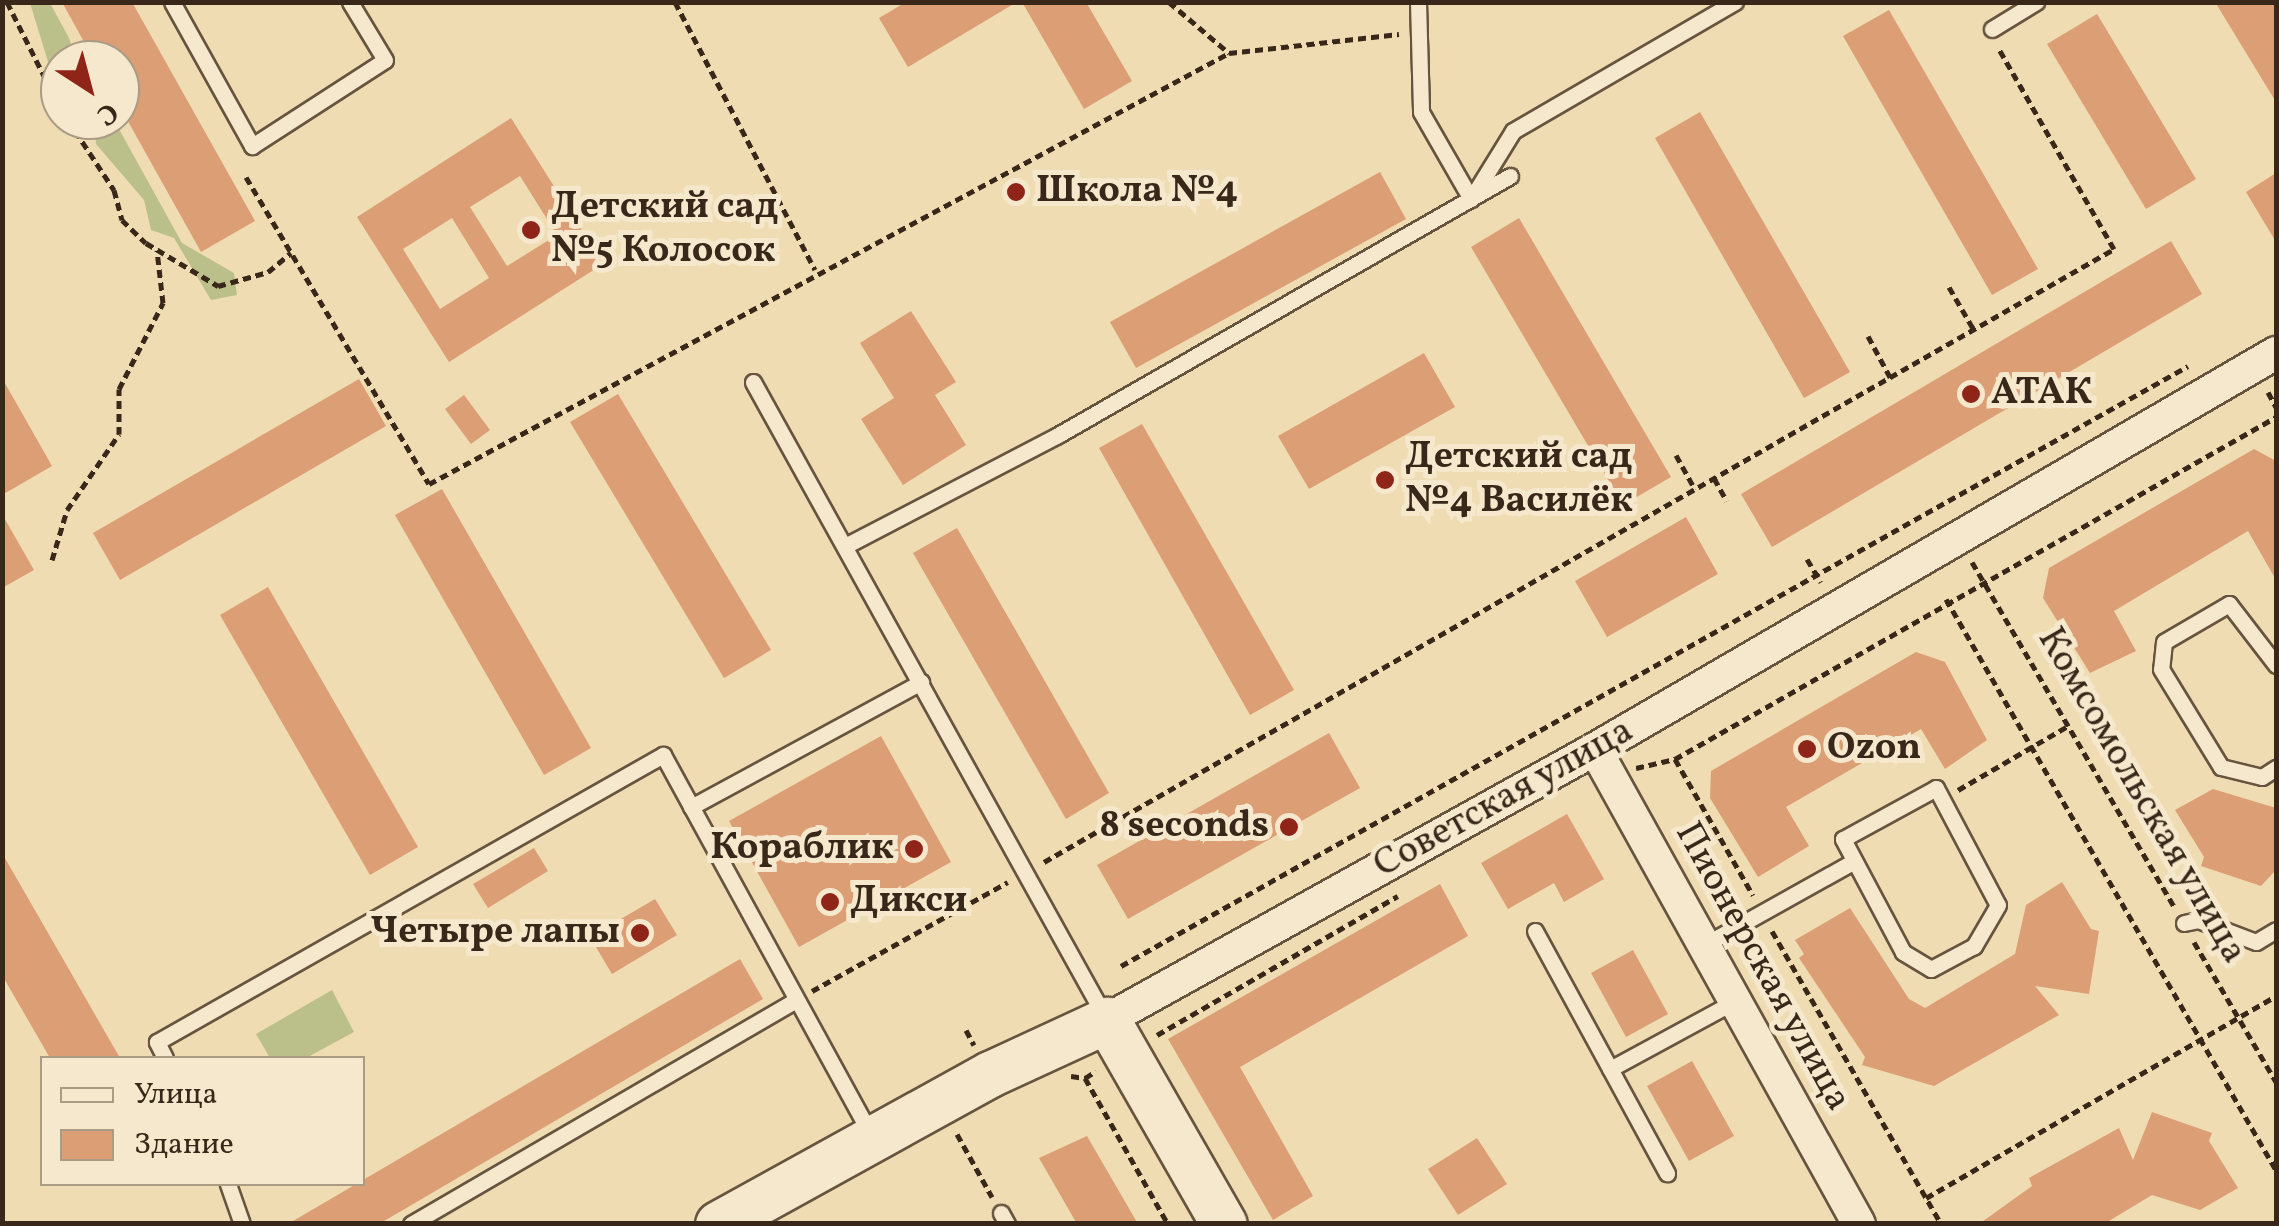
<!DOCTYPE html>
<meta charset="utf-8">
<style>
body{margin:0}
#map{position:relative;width:2279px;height:1226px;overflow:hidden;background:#f0dcb2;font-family:Vollkorn,serif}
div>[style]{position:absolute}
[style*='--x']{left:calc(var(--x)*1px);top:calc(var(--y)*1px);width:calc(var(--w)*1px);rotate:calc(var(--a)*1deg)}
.green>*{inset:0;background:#bbc08b}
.building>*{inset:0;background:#dc9e74}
.path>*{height:5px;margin-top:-2.5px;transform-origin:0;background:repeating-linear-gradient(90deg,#392719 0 8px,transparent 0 13px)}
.roads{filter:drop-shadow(2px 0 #67543f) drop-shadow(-2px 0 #67543f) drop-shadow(0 2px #67543f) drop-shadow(0 -2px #67543f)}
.lane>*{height:15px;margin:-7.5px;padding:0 7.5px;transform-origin:7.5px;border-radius:7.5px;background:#f5e8cd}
.street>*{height:32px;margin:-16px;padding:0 16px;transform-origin:16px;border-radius:16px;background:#f5e8cd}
.secondary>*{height:45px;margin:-22.5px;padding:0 22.5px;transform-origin:22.5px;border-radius:22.5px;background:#f5e8cd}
.dots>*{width:28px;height:28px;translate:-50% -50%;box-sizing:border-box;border:5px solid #f5e8cd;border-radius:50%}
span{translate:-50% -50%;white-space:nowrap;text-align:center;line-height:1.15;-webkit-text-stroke:10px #f5e8cd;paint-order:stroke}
.poi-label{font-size:38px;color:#392719;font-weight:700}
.left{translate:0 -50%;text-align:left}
.right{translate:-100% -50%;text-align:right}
.street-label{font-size:38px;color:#392719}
.frame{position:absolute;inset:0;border:5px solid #392719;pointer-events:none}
.legend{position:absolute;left:40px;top:1056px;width:325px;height:130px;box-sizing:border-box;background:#f5e8cd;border:2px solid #aa9b85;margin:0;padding:12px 18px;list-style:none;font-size:30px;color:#392719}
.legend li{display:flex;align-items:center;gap:20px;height:50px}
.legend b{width:50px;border:2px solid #aa9b85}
.north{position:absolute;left:40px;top:40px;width:100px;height:100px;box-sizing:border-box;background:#f5e8cd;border:2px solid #aa9b85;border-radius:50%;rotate:144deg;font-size:28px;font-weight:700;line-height:40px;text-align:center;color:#392719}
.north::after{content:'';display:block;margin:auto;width:35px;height:45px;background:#8f2418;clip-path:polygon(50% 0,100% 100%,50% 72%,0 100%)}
</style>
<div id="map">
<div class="green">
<div style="clip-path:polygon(30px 3px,50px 3px,69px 38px,76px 60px,60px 60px,60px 75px,49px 65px)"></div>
<div style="clip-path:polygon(94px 120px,114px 120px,182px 243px,234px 273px,237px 295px,211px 300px,174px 238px,151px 230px,144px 200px,96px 144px)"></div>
<div style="clip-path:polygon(332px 990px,354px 1032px,306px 1058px,270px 1058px,256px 1034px)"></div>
</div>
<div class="building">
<div style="clip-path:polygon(62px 2px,132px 2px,255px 221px,201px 252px,120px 107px,120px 60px,94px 60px)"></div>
<div style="clip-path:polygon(906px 2px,1017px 2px,908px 67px,879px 18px)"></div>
<div style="clip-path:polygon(1022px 2px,1086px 2px,1132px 81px,1084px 109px)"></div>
<div style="clip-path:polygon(2215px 2px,2276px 2px,2276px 102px)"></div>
<div style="clip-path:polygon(1889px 10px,2038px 269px,1992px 295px,1843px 36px)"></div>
<div style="clip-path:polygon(2097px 14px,2196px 179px,2146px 209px,2047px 44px)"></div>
<div style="clip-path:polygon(1700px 112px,1850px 372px,1804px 398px,1655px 138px)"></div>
<div style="clip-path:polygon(evenodd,511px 118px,603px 264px,449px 362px,357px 217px,511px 118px,520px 176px,557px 235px,507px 266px,470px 207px,520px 176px,511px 118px,452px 218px,489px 278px,440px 309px,403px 249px,452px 218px)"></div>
<div style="clip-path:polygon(1380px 172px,1406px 219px,1136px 368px,1110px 322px)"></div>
<div style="clip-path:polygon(2276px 173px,2276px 242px,2246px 192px)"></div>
<div style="clip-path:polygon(1519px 218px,1671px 477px,1623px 505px,1471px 247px)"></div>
<div style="clip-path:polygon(2171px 241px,2202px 294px,1772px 547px,1741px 494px)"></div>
<div style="clip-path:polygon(911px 311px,956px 382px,935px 395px,966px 445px,903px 485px,861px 419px,894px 398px,860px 343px)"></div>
<div style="clip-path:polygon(1424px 353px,1455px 407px,1309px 489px,1278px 436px)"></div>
<div style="clip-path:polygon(2px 378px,52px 466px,2px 495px)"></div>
<div style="clip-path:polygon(359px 379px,386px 426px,120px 580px,93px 533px)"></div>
<div style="clip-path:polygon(618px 394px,771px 650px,724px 678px,570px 422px)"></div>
<div style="clip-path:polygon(464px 395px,490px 430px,471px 444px,445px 409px)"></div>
<div style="clip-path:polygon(1142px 424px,1294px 690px,1250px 715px,1099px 448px)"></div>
<div style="clip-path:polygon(2254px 449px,2276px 461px,2276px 580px,2248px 531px,2114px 611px,2136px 651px,2090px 673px,2043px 598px,2049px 568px)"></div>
<div style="clip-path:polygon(442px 489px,591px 748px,544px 775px,395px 515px)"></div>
<div style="clip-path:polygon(2px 514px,34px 570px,2px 588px)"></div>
<div style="clip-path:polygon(1686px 517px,1718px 574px,1607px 637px,1575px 581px)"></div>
<div style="clip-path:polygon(957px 528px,1109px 793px,1066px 819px,913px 553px)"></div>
<div style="clip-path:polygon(268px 587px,418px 847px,370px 875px,220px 615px)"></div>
<div style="clip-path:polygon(1916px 652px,1945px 662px,1987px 740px,1945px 769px,1921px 729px,1786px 807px,1809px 846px,1758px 877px,1710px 798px,1711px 771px)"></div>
<div style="clip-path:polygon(1329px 733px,1360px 788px,1128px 919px,1097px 865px)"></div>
<div style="clip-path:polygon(881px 736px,951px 862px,799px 947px,729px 821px)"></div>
<div style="clip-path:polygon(2213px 789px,2276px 808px,2276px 870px,2261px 886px,2201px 866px,2204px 857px,2175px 810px)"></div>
<div style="clip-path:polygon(1567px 814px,1604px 879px,1564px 902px,1554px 883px,1508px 909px,1481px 863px)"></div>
<div style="clip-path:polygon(534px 848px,548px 871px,488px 908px,473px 884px)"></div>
<div style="clip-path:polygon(2px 853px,120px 1058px,50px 1058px,2px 975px)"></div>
<div style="clip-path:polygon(2062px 882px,2091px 929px,2099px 931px,2089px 994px,2035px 986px,2059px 1015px,1934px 1086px,1862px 1065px,1865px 1057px,1799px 958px,1804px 954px,1795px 940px,1850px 908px,1909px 999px,1925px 1008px,2015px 954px,2026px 905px)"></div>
<div style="clip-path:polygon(1440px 884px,1468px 936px,1240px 1067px,1313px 1196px,1273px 1220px,1168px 1039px)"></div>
<div style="clip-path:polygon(655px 899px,677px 935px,612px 974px,590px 937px)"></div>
<div style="clip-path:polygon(1633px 950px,1668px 1014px,1626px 1037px,1591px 973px)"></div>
<div style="clip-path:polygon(740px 959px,763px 999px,379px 1224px,288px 1224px)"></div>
<div style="clip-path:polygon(1692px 1061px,1734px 1136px,1689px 1161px,1647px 1086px)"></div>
<div style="clip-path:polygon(2152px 1112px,2212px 1133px,2209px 1141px,2238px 1188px,2200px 1210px,2152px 1195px,2104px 1224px,1979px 1224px,2032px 1186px,2029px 1178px,2119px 1128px,2133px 1160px)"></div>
<div style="clip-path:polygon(1087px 1136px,1138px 1224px,1077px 1224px,1039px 1158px)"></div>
<div style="clip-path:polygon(1477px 1138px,1507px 1184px,1458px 1215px,1428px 1169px)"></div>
</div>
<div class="path">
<div style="--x:7;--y:2;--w:119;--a:63.4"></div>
<div style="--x:675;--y:2;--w:302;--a:62.4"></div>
<div style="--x:1169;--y:2;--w:79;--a:40.4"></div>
<div style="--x:68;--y:120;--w:84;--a:56.7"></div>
<div style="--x:114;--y:190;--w:31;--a:75"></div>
<div style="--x:122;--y:220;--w:33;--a:44"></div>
<div style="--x:146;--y:243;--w:84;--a:30.8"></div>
<div style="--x:218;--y:286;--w:52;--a:-15.6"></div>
<div style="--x:268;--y:272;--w:30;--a:-40"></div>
<div style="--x:246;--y:177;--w:357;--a:59.2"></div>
<div style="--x:429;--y:484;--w:909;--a:-28.31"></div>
<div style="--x:1229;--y:53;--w:171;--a:-6.4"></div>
<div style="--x:1949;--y:287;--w:50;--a:59.8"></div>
<div style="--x:1868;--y:336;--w:47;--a:61.8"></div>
<div style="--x:2268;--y:392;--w:17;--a:62"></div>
<div style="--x:1676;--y:455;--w:39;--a:61"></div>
<div style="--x:1714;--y:478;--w:26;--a:61"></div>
<div style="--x:1807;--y:559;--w:27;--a:59"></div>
<div style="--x:52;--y:560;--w:52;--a:-73.3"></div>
<div style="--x:67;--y:510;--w:92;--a:-55.6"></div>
<div style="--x:119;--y:434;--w:45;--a:-90"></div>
<div style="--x:119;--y:389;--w:97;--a:-62.9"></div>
<div style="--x:163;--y:303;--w:53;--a:-96.5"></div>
<div style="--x:1972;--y:562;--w:399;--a:59.6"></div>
<div style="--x:1946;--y:599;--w:660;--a:59.97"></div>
<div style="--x:1675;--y:759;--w:157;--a:60.2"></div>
<div style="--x:1636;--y:768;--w:40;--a:-13"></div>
<div style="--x:1675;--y:759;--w:691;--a:-29.64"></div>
<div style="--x:1958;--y:790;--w:127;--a:-30.2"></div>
<div style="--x:1044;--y:862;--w:1233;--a:-29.81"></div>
<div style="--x:2114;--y:249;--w:231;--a:-119.9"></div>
<div style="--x:1772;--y:931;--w:338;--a:60"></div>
<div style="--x:2194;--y:942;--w:162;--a:59.6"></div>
<div style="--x:1121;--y:966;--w:1224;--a:-29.35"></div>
<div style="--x:812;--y:991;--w:224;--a:-29.1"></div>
<div style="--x:966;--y:1030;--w:17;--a:62"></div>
<div style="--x:1157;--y:1035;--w:278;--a:-30"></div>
<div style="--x:1071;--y:1076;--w:14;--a:8"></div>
<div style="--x:1085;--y:1078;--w:168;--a:60.4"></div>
<div style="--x:1085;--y:1078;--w:13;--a:-32"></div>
<div style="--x:957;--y:1134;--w:72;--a:60.9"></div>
<div style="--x:1926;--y:1198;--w:404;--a:-30"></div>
</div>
<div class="roads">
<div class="lane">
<div style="--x:172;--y:2;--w:165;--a:60.9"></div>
<div style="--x:252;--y:146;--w:158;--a:-32.9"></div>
<div style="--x:385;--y:60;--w:68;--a:-121.1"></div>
<div style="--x:1418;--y:2;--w:110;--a:88.4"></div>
<div style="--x:1421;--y:112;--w:100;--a:60.1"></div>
<div style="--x:1471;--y:199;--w:80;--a:-58.3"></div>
<div style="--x:1513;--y:131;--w:257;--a:-30.2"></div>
<div style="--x:1992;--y:29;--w:52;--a:-31.5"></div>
<div style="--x:753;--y:382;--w:726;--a:61"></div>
<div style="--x:845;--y:546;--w:240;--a:-27.5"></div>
<div style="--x:1058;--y:435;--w:521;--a:-29.81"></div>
<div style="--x:2276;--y:665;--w:77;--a:-127.6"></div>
<div style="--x:2229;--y:604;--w:75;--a:149.7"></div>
<div style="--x:2164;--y:642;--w:27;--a:96"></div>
<div style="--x:2161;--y:669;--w:115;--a:58.5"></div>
<div style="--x:2221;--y:767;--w:42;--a:13.7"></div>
<div style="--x:2262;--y:777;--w:17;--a:-33"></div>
<div style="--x:1936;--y:788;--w:132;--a:62.1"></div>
<div style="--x:1998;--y:905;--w:48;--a:120.3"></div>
<div style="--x:1974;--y:946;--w:49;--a:151.9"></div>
<div style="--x:1931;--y:969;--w:33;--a:-149"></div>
<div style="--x:1903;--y:952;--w:128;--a:-118"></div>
<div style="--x:1843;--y:839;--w:106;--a:-28.7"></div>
<div style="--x:691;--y:807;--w:262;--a:-28.5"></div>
<div style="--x:2184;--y:923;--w:14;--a:-12"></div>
<div style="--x:2198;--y:920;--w:62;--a:20.8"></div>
<div style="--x:2256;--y:942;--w:23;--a:-31"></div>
<div style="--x:1535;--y:931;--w:276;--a:61.4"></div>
<div style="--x:1704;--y:945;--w:172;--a:-29.2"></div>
<div style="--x:165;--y:1058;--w:18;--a:-117"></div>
<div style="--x:157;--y:1042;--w:582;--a:-29.56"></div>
<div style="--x:663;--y:755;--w:433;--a:61.3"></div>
<div style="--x:1610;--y:1069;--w:142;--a:-28.5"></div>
<div style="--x:228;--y:1184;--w:42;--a:70.7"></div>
<div style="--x:1001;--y:1213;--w:13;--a:61"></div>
<div style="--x:411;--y:1224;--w:445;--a:-30.2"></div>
</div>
<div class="street">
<div style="--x:1595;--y:749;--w:543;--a:60.94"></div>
<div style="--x:1107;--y:1020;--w:558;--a:-29.04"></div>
<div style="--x:1595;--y:749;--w:788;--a:-30.18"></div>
</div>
<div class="secondary">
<div style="--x:718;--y:1224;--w:311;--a:-28.9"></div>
<div style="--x:990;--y:1074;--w:129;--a:-24.8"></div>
<div style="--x:1107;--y:1020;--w:235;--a:60.2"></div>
</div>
</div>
<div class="dots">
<div style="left:1016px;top:192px;background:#8f2418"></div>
<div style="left:531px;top:230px;background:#8f2418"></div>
<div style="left:1971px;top:394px;background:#8f2418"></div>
<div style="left:1385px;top:480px;background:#8f2418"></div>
<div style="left:1807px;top:749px;background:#8f2418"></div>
<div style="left:1289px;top:827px;background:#8f2418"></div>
<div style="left:914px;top:849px;background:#8f2418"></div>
<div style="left:830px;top:902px;background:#8f2418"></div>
<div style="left:640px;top:933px;background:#8f2418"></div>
</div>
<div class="poi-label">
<span class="left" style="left:1036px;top:192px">Школа №4</span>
<span class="left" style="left:551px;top:230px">Детский сад<br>№5 Колосок</span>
<span class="left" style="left:1991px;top:394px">АТАК</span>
<span class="left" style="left:1405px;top:480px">Детский сад<br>№4 Василёк</span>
<span class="left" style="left:1827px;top:749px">Ozon</span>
<span class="right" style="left:1269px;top:827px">8 seconds</span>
<span class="right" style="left:894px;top:849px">Кораблик</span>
<span class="left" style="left:850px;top:902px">Дикси</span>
<span class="right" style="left:620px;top:933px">Четыре лапы</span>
</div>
<div class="street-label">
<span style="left:2141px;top:796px;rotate:60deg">Комсомольская улица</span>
<span style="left:1504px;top:799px;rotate:-29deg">Советская улица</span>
<span style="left:1762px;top:967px;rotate:61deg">Пионерская улица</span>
</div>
<div class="frame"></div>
<ul class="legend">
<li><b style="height:12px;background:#f5e8cd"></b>Улица</li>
<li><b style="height:28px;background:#dc9e74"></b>Здание</li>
</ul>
<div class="north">С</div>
</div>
